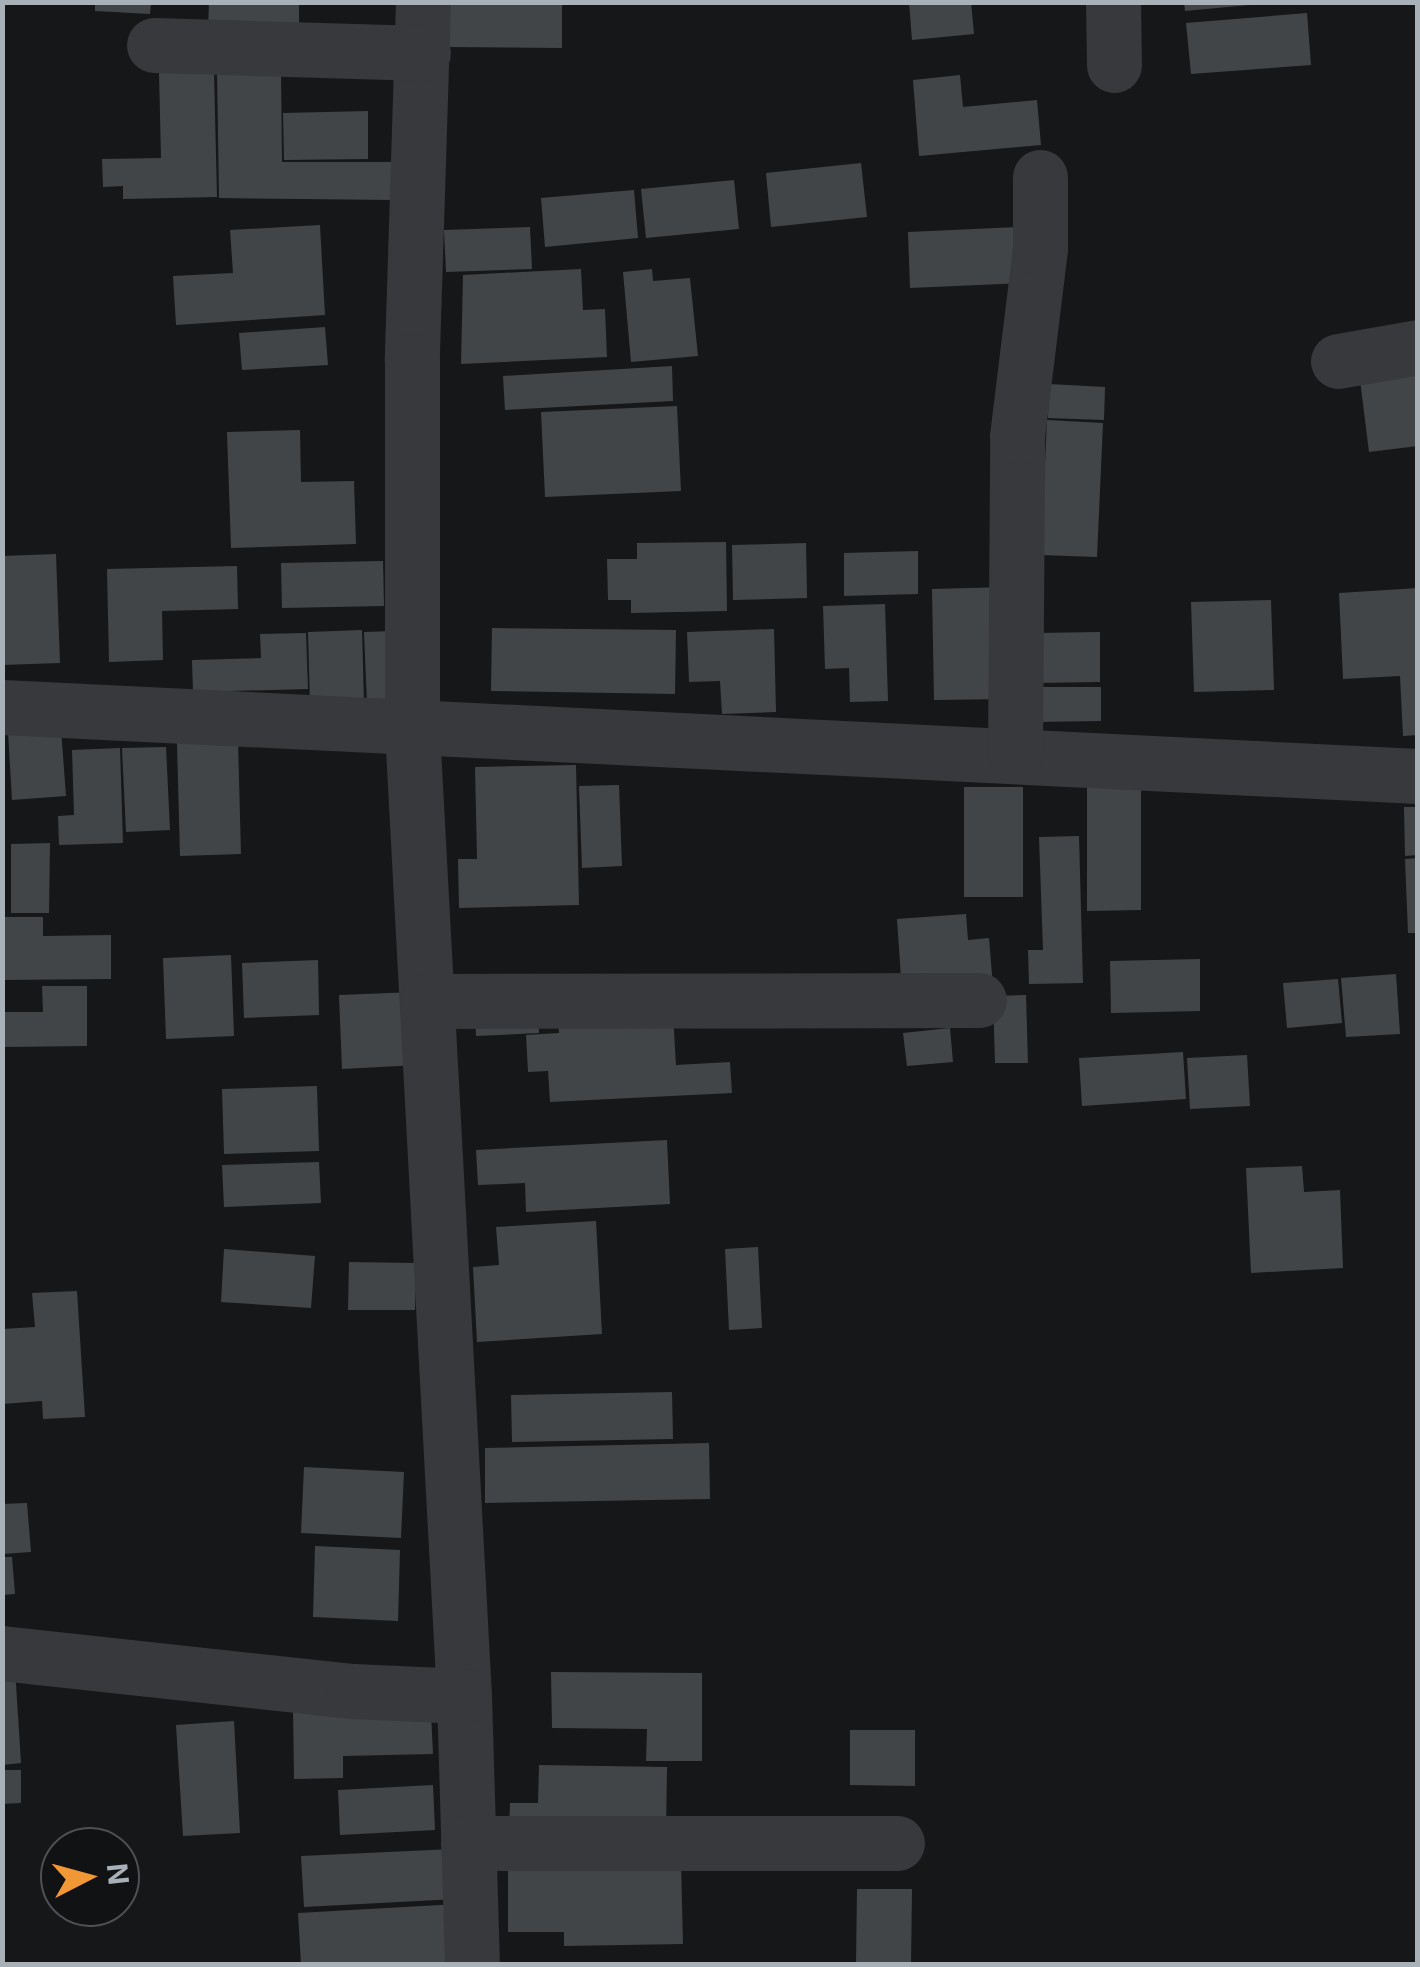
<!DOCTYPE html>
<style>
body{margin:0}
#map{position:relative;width:1420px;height:1967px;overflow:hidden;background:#161718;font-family:Inter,sans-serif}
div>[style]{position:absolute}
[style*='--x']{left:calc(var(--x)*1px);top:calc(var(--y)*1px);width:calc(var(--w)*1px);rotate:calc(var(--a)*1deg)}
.building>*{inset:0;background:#424548}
.minor>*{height:55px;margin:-27.5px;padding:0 27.5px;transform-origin:27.5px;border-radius:27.5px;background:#37393d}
span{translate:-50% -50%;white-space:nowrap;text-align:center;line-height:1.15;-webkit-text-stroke:9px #111213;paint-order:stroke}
.frame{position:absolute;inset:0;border:5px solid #a8b0b8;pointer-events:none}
.north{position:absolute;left:40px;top:1827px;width:100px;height:100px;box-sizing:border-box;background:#111213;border:2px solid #4d5155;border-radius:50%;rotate:84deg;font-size:28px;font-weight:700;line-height:40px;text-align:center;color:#a8b0b8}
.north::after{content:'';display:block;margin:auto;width:35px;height:45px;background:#f29735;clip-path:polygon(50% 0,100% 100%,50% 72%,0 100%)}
</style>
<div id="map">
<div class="building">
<div style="clip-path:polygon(95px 2px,151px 2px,150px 14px,95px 11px)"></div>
<div style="clip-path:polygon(209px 2px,299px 2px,299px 31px,208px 29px)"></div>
<div style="clip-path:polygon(445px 2px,562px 2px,562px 48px,445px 47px)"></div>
<div style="clip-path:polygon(909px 2px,971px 2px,974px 34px,912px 40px)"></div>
<div style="clip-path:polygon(1184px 2px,1249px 2px,1249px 5px,1185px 11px)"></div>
<div style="clip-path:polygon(1307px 13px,1311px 65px,1191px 74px,1186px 23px)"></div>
<div style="clip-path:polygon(281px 71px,282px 162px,395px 162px,395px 200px,219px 198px,217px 72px)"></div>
<div style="clip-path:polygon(214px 72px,217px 197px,123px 199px,123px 186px,103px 187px,102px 159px,161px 158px,159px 73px)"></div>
<div style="clip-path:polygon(960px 75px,963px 107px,1037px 100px,1041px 145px,919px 156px,913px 80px)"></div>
<div style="clip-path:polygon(368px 111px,368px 159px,284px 160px,283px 113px)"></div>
<div style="clip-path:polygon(861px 163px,867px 217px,771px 227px,766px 173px)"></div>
<div style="clip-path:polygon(734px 180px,739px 229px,646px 238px,641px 189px)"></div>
<div style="clip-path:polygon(634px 190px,638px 238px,545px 247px,541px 198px)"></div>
<div style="clip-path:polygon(320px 225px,325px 315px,176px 325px,173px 276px,233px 273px,230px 230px)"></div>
<div style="clip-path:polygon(530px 227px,532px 269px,446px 272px,444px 230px)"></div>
<div style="clip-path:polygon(1020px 227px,1023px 283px,910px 288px,908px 232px)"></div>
<div style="clip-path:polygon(581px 269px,583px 310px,605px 309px,607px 357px,461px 364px,463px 275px)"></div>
<div style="clip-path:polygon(652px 269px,653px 281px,690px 278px,698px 356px,631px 362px,623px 272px)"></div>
<div style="clip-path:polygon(325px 327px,328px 365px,242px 370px,239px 333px)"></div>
<div style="clip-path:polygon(1418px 365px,1418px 446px,1369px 452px,1359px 372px)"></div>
<div style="clip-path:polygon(672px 366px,673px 401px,505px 410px,503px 376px)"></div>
<div style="clip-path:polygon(1049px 384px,1105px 387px,1104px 420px,1048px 418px)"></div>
<div style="clip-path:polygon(677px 406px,681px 491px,545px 497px,541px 412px)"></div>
<div style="clip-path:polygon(1047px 420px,1103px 423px,1097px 557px,1041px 555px)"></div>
<div style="clip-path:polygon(300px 430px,301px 482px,354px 481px,356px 544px,231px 548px,227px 432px)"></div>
<div style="clip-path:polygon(726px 542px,727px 611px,631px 613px,631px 600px,608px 600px,607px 559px,637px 559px,637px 543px)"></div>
<div style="clip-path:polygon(806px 543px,807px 598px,733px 600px,732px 545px)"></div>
<div style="clip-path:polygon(918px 551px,918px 594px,844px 596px,844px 553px)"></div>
<div style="clip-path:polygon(56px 554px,60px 663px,2px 665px,2px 556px)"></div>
<div style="clip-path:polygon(383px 561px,384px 606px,282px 608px,281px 563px)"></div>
<div style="clip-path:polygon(237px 566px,238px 609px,162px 611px,163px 660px,109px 662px,107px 569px)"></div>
<div style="clip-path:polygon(1007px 587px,1009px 699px,934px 700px,932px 589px)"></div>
<div style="clip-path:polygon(1418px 588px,1418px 735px,1403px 736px,1400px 676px,1343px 679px,1339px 593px)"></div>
<div style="clip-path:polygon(1271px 600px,1274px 690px,1194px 692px,1191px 602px)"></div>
<div style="clip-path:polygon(885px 604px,888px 701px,850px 702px,849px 668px,825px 669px,823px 606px)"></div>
<div style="clip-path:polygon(492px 628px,676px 630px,675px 694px,491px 691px)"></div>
<div style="clip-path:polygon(774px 629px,776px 712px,722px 714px,720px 681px,689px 682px,687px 632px)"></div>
<div style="clip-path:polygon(362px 630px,364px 703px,310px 704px,308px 632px)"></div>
<div style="clip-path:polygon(393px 631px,396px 702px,367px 703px,364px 632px)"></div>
<div style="clip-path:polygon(1100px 632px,1100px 682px,1036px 683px,1036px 633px)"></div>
<div style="clip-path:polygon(306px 633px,308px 689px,193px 692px,192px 660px,261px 658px,260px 634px)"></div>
<div style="clip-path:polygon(1036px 687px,1101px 687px,1101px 721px,1037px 722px)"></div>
<div style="clip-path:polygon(61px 729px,66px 796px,12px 800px,8px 732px)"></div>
<div style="clip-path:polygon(238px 741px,241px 854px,180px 856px,177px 743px)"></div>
<div style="clip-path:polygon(166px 747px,170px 830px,126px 832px,122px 748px)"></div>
<div style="clip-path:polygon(120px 748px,123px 843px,59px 845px,58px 816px,74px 815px,72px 750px)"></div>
<div style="clip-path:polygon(576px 765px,579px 905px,459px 908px,458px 859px,477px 859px,475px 767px)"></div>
<div style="clip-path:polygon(1087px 784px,1141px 784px,1141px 910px,1087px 911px)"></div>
<div style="clip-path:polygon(619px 785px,622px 866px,582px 868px,579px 786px)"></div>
<div style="clip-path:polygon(964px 787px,1023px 787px,1023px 897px,964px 897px)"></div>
<div style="clip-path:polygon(1404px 807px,1418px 807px,1418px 855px,1405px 856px)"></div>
<div style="clip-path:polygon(1079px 836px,1083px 983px,1029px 984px,1028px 950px,1043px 950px,1039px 837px)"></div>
<div style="clip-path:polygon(50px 843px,49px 913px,11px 913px,11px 844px)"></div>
<div style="clip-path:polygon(1418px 858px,1418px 933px,1408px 933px,1405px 859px)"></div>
<div style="clip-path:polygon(966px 914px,968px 940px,989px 938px,993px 987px,902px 993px,897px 919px)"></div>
<div style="clip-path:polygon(2px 917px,43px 917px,43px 936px,111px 935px,111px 979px,2px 980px)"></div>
<div style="clip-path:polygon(231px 955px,234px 1036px,166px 1039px,163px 958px)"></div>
<div style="clip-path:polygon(1200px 959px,1200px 1011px,1111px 1013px,1110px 961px)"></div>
<div style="clip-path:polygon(318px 960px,319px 1015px,244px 1018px,242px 963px)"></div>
<div style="clip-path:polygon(1396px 974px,1400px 1034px,1346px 1037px,1341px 978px)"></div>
<div style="clip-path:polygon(1338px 979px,1342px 1023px,1287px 1028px,1283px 983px)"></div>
<div style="clip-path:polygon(42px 986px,87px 986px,87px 1046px,2px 1047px,2px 1012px,43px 1012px)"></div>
<div style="clip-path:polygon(415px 992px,418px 1065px,342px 1069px,339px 995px)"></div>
<div style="clip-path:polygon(1026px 995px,1028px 1063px,995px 1063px,993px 996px)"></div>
<div style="clip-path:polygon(538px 1007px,539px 1033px,476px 1036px,475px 1010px)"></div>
<div style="clip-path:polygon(673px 1015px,676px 1065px,730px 1062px,732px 1093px,550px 1102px,548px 1071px,528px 1072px,526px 1035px,559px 1033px,558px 1021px)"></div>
<div style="clip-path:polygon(950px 1028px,953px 1062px,907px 1066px,903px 1033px)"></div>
<div style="clip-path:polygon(1183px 1052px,1186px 1099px,1082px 1106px,1079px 1058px)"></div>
<div style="clip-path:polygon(1247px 1055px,1250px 1106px,1190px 1109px,1187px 1058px)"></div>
<div style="clip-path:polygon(317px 1086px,319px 1151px,224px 1154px,222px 1089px)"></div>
<div style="clip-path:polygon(667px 1140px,670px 1204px,526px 1212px,525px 1183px,478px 1185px,476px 1150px)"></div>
<div style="clip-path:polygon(319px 1162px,321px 1203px,224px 1207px,222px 1165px)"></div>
<div style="clip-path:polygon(1302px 1166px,1304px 1192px,1340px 1190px,1343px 1268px,1251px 1273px,1246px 1168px)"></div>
<div style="clip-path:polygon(596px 1221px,602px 1334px,477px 1342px,473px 1267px,499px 1265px,496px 1227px)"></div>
<div style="clip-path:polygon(758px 1247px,762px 1328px,729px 1330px,725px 1249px)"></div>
<div style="clip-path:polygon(224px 1249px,315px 1256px,311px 1308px,221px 1302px)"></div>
<div style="clip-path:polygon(349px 1262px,416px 1263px,415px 1310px,348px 1310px)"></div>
<div style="clip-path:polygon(77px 1291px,85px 1417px,43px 1419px,42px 1401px,2px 1404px,2px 1329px,35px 1327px,32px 1293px)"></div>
<div style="clip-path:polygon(672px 1392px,673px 1439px,512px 1442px,511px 1395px)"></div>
<div style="clip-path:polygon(709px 1443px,710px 1499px,485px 1503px,485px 1448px)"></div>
<div style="clip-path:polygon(304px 1467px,404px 1472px,401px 1538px,301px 1533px)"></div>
<div style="clip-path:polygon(27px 1503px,31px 1552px,2px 1554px,2px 1504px)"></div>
<div style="clip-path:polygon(315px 1546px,400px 1550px,398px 1621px,313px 1617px)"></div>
<div style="clip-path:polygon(2px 1557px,12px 1557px,15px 1594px,2px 1595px)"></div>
<div style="clip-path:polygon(2px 1668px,15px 1668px,21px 1763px,2px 1765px)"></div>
<div style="clip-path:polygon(551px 1672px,702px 1673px,702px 1761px,646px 1761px,647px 1729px,552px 1728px)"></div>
<div style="clip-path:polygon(293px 1709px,431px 1713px,433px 1754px,343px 1756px,343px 1778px,294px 1779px)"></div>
<div style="clip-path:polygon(234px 1721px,240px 1833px,183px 1836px,176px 1725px)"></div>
<div style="clip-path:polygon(850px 1730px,915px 1730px,915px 1786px,850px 1785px)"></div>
<div style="clip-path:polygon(539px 1765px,667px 1767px,666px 1834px,509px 1832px,510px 1803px,538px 1803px)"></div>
<div style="clip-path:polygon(2px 1770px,21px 1770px,21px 1803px,2px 1804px)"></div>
<div style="clip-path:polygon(433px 1785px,435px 1830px,340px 1835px,338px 1790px)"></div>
<div style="clip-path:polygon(453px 1849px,456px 1899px,304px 1907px,301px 1856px)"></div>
<div style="clip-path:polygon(681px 1862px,683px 1944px,564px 1946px,564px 1932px,508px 1932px,508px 1865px)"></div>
<div style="clip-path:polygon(857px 1889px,912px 1889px,911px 1964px,856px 1964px)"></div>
<div style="clip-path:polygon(458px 1904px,462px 1964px,301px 1964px,298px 1913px)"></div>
</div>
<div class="minor">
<div style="--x:423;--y:2;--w:359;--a:91.8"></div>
<div style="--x:412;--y:361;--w:369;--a:90"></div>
<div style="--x:412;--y:730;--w:967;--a:86.92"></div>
<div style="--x:464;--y:1696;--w:268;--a:88.3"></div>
<div style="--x:1113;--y:2;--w:63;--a:89.1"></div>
<div style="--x:154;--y:45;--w:269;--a:1.7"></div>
<div style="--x:1338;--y:361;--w:81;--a:-9.9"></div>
<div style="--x:2;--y:707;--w:1418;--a:2.79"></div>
<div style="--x:1015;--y:754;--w:318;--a:-89.6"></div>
<div style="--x:1017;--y:436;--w:189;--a:-83"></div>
<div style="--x:1040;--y:248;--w:71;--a:-90"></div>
<div style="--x:427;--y:1001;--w:552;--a:-0.1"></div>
<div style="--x:2;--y:1653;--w:353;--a:6.2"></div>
<div style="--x:353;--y:1691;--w:111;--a:2.6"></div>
<div style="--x:468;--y:1843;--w:429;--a:0"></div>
</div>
<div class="frame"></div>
<div class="north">N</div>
</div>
